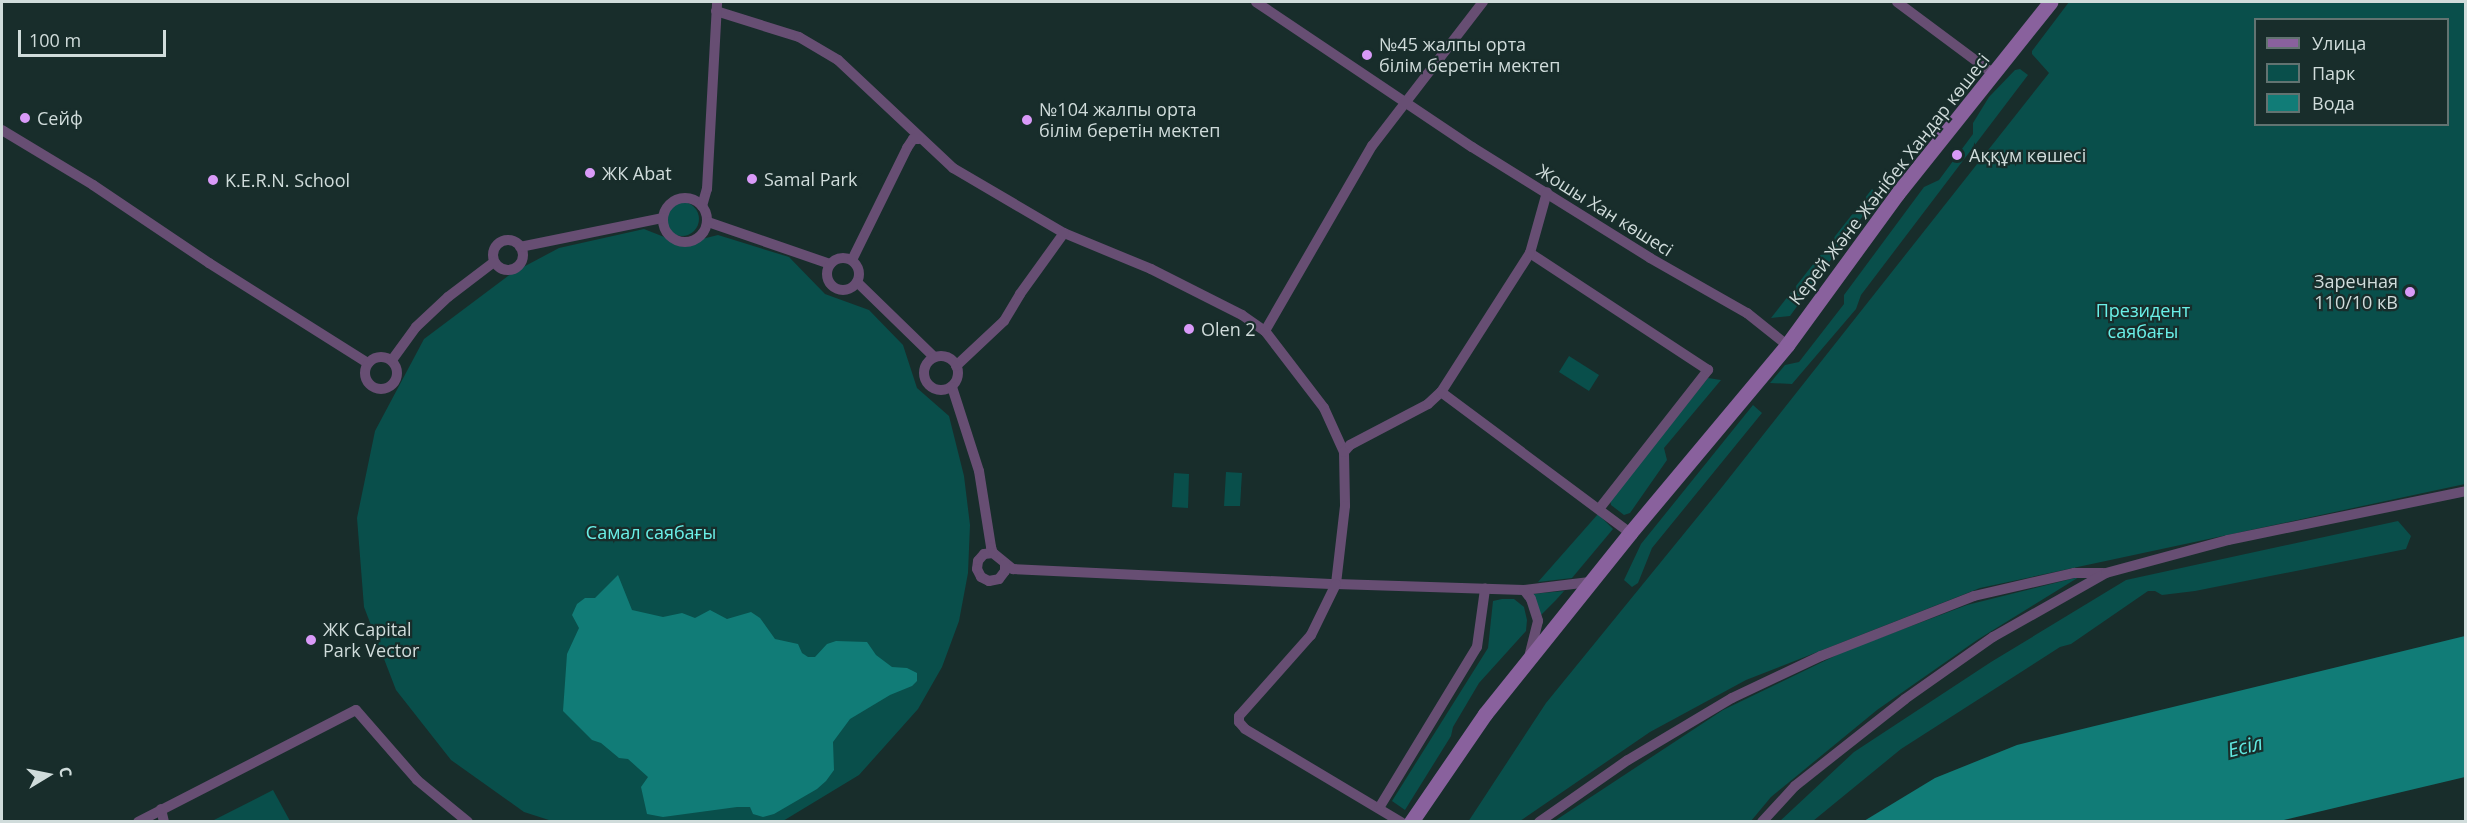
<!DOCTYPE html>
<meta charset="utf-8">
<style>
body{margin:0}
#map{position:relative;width:2467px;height:823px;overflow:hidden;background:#182d2b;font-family:"Open Sans",sans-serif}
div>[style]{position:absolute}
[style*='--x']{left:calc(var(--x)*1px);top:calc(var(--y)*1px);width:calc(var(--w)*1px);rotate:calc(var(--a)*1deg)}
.green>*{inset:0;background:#094f4b}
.round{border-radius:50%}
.water>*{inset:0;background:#117c77}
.street>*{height:10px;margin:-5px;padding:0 5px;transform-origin:5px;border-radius:5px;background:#674e73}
.street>.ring{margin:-5px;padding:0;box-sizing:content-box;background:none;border:10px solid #674e73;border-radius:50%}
.secondary>*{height:15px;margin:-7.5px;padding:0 7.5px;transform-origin:7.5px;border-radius:7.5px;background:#89619d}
.dots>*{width:16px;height:16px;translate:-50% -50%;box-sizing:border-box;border:3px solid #182d2b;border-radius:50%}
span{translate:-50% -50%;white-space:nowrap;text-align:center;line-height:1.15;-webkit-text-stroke:4.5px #182d2b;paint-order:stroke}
.poi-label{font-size:18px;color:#d0dcdb}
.left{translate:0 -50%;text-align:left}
.right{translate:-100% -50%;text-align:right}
.street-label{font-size:18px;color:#d0dcdb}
.park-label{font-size:18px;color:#6af0e8}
.water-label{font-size:20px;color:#62e9e1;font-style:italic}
.frame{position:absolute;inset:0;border:3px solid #d0dcdb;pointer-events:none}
.legend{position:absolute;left:2254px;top:18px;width:195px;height:108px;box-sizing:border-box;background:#182d2b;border:2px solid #627371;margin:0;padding:8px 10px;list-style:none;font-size:18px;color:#d0dcdb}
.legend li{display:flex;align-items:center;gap:12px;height:30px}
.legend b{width:30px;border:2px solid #627371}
.north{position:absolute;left:18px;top:745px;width:60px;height:60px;-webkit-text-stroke:4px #182d2b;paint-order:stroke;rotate:80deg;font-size:16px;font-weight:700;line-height:24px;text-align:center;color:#d0dcdb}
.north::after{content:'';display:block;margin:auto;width:21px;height:27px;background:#d0dcdb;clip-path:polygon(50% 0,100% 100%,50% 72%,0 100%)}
.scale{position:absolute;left:18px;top:30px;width:148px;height:27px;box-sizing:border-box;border:3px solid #d0dcdb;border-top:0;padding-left:8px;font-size:18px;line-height:21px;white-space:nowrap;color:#d0dcdb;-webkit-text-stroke:4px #182d2b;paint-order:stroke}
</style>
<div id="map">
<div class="green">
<div style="clip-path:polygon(evenodd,2069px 2px,2465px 2px,2465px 484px,1980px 588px,1746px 680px,1650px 732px,1520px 821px,1468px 822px,1546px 703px,1722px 487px,2049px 73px,2032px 54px,2032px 51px,2069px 2px,2256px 20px,2448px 20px,2448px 124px,2256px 124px,2256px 20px)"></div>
<div style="clip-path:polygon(2020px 69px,2028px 75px,1861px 295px,1856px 309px,1792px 384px,1770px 383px,1785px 365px,1799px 362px,1844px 304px,1844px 295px,1924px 187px,1939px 180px,1973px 134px,1973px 123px,1989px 97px,2015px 70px)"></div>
<div style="clip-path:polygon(1872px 189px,1878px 195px,1790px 316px,1771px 318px)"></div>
<div class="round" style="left:665px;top:202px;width:34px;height:34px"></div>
<div style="clip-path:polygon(644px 229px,682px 244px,718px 235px,789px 257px,825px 294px,869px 310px,903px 345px,917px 388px,949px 416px,964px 476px,970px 525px,968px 573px,959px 621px,942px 667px,918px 709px,859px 775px,783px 821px,552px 821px,524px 812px,451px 760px,396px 690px,364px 607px,357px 518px,375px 431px,424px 339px,512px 273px,559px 248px)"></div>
<div style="clip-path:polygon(1569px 356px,1599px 375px,1589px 391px,1559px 372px)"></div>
<div style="clip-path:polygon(1708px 378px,1721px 380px,1664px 448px,1667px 460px,1630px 513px,1624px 515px,1611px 505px,1610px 500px)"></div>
<div style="clip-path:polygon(1753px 405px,1762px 413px,1652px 548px,1638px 583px,1632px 587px,1624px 580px,1641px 544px)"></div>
<div style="clip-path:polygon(1226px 472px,1242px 473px,1240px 506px,1224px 506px)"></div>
<div style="clip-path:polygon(1174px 473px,1189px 474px,1188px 508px,1172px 507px)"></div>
<div style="clip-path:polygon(1598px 514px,1613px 529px,1572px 578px,1538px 582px)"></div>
<div style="clip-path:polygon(2398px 521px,2411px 536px,2406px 549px,2195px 591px,2162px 595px,2155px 591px,2148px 591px,2071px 644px,2060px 647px,1901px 749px,1813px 821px,1780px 821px,1854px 752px,1991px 662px,2126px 580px)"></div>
<div style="clip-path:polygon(2079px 577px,1977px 640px,1877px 710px,1771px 797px,1751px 821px,1553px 822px,1723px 710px,1845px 651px,1967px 605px)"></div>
<div style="clip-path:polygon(1564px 591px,1556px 600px,1540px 616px,1532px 594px)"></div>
<div style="clip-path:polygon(1502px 599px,1514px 599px,1524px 607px,1527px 620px,1526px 631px,1479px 683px,1453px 727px,1451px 736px,1405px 810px,1392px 801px,1488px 648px,1493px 601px)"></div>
<div style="clip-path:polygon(273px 790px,290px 821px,212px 821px)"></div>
</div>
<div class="water">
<div style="clip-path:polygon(618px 575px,632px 610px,663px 617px,682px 613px,695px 618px,710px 610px,727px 619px,751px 612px,760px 618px,775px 639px,798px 644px,802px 653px,808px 657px,815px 657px,827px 644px,836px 641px,867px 642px,876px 655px,892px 667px,907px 668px,917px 673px,917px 681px,912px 686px,890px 695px,850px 719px,833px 742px,834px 770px,826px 781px,817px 789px,774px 814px,763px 817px,753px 814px,750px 807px,737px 807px,663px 817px,647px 814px,641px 787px,648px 777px,628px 759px,619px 758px,601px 743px,592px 740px,563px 711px,567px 654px,579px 628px,572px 615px,577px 604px,585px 598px,595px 598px)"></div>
<div style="clip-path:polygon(2465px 636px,2465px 777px,2280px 821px,1864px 821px,1935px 778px,2017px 745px)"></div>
</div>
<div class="street">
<div style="--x:1256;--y:2;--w:260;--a:33.9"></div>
<div style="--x:1472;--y:147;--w:210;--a:31.9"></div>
<div style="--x:1650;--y:258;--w:112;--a:29.6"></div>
<div style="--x:1747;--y:313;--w:51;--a:38.7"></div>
<div style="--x:1897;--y:2;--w:121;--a:36.6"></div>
<div style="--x:716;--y:11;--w:87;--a:17.4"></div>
<div style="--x:799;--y:37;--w:45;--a:30.5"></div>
<div style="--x:838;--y:60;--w:158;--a:43.2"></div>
<div style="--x:953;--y:168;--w:129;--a:30.4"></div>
<div style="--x:1064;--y:233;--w:94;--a:22.5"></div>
<div style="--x:1151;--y:269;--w:102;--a:26.8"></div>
<div style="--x:1242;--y:315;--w:28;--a:35"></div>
<div style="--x:1265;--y:331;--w:97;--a:52.5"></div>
<div style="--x:1324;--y:408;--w:48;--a:65.6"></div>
<div style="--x:1344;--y:452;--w:54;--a:88.9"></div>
<div style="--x:1345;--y:506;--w:79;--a:96.6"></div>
<div style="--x:1336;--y:584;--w:188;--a:1.8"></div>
<div style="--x:1524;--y:590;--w:66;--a:-6.9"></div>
<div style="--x:2;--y:130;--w:106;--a:31.1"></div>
<div style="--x:93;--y:185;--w:140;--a:33.9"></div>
<div style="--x:209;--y:263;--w:188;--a:32.2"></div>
<div class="ring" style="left:663px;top:198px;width:34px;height:34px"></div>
<div style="--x:702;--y:206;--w:18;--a:-74"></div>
<div style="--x:707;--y:189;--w:187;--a:-86.9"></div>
<div style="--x:708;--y:222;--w:129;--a:19"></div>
<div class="ring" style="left:493px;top:240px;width:20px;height:20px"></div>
<div style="--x:520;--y:247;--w:146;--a:-11.5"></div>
<div style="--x:1530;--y:253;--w:63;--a:-74.4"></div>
<div class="ring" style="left:827px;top:258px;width:22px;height:22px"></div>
<div style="--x:852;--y:260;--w:125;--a:-63.8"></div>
<div style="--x:907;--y:148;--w:11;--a:-56"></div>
<div style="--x:913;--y:139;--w:6;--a:0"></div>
<div style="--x:857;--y:282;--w:107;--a:44.2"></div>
<div style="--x:1265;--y:331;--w:214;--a:-60"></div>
<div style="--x:1372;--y:146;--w:182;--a:-52.4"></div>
<div class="ring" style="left:924px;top:356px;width:24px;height:24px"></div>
<div class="ring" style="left:365px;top:357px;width:22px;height:22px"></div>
<div style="--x:392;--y:360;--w:41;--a:-54"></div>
<div style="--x:416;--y:327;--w:44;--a:-43.2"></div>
<div style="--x:448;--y:297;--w:58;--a:-37.3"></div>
<div style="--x:956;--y:366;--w:66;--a:-43.2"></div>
<div style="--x:1004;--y:321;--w:31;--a:-59"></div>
<div style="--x:1020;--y:294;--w:75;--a:-54.2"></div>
<div style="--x:952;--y:387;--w:88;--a:72.2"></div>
<div style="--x:979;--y:471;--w:77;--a:81"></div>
<div style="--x:991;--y:547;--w:6;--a:72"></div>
<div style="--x:993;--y:553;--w:26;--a:39"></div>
<div style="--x:1013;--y:569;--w:323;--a:2.7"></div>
<div style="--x:1336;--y:584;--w:57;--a:116.1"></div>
<div style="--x:1311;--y:635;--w:108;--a:131.6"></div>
<div style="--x:1239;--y:716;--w:6;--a:90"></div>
<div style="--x:1239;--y:722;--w:9;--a:49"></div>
<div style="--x:1245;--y:729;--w:182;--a:30.8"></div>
<div style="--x:1344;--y:452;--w:9;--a:-49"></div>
<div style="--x:1350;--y:445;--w:88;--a:-27.7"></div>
<div style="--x:1428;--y:404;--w:18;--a:-43"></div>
<div style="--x:1599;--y:509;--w:177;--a:-51.9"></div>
<div style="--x:1708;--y:370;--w:213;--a:-146.7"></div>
<div style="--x:1530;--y:253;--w:165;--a:122.6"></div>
<div style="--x:1441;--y:392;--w:236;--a:36.7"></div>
<div style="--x:993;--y:553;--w:9;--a:174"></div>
<div style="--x:984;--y:554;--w:9;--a:131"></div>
<div style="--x:978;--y:561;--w:8;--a:97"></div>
<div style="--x:977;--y:569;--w:9;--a:63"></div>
<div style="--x:981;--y:577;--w:9;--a:27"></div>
<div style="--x:989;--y:581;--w:10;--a:-11"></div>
<div style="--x:999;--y:579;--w:10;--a:-53"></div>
<div style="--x:1005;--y:571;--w:7;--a:-90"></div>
<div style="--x:1524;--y:590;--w:11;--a:52"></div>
<div style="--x:1531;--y:599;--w:23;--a:72"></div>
<div style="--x:1538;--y:621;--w:34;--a:104"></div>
<div style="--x:1379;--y:808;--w:188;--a:-58.7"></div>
<div style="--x:1477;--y:647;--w:59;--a:-82.1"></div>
<div style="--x:161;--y:809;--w:13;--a:77"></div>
<div style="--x:138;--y:822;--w:245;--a:-27.2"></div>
<div style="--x:356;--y:710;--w:93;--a:48.9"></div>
<div style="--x:417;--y:780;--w:66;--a:39.5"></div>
<div style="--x:1539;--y:822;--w:108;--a:-34.9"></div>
<div style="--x:1628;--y:760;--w:121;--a:-30.8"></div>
<div style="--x:1732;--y:698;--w:98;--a:-25.3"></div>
<div style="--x:1821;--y:656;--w:164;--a:-21.4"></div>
<div style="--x:1974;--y:596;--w:103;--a:-13"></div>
<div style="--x:2074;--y:573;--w:29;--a:0"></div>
<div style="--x:1762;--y:822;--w:49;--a:-47.5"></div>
<div style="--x:1795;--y:786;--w:140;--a:-38.3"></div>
<div style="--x:1905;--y:699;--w:108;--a:-35.2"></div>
<div style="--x:1993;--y:637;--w:130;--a:-29.5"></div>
<div style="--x:2106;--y:573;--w:126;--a:-15.1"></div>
<div style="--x:2228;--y:540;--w:243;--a:-11.6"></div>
</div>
<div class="secondary">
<div style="--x:1411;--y:822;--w:131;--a:-55.6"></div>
<div style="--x:1485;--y:714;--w:232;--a:-51.3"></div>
<div style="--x:1630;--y:533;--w:245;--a:-50.1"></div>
<div style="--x:1787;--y:345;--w:187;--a:-53.9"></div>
<div style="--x:1897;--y:194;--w:246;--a:-51.4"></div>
</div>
<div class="dots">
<div style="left:1367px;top:55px;background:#d99af8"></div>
<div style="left:25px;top:118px;background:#d99af8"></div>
<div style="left:1027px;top:120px;background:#d99af8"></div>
<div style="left:1957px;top:155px;background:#d99af8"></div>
<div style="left:590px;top:173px;background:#d99af8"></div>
<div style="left:752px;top:179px;background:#d99af8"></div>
<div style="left:213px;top:180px;background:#d99af8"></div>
<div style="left:2410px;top:292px;background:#d99af8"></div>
<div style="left:1189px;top:329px;background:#d99af8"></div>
<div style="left:311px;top:640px;background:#d99af8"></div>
</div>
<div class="poi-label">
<span class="left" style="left:1379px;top:55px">№45 жалпы орта<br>білім беретін мектеп</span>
<span class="left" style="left:1039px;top:120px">№104 жалпы орта<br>білім беретін мектеп</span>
<span class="left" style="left:37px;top:118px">Сейф</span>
<span class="left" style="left:1969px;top:155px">Аққұм көшесі</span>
<span class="left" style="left:602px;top:173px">ЖК Abat</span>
<span class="left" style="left:764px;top:179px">Samal Park</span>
<span class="left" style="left:225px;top:180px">K.E.R.N. School</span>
<span class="right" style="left:2398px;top:292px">Заречная<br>110/10 кВ</span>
<span class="left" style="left:1201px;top:329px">Olen 2</span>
<span class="left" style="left:323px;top:640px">ЖК Capital<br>Park Vector</span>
</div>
<div class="street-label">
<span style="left:1889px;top:179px;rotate:-52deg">Керей Және Жәнібек Хандар көшесі</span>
<span style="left:1605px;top:210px;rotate:32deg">Жошы Хан көшесі</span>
</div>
<div class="park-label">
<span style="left:2143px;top:321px">Президент<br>саябағы</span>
<span style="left:651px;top:532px">Самал саябағы</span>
</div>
<div class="water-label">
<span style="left:2245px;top:746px;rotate:-14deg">Есіл</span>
</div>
<div class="frame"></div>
<ul class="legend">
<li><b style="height:8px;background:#89619d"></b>Улица</li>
<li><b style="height:16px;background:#094f4b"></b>Парк</li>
<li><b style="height:16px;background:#117c77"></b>Вода</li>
</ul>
<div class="north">С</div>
<div class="scale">100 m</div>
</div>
